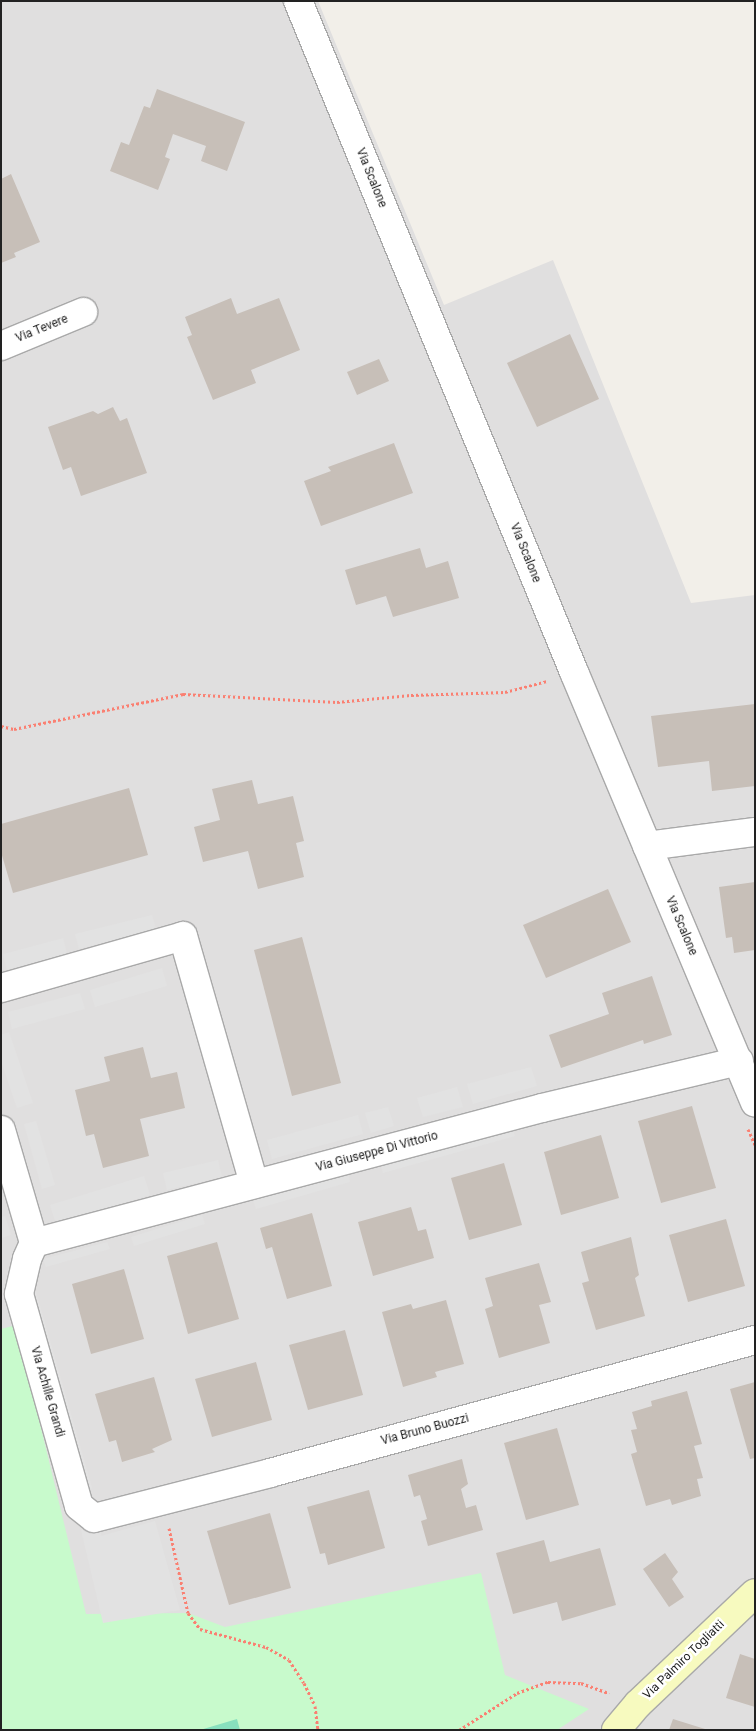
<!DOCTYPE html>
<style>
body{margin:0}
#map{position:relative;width:756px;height:1731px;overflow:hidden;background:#f2efe9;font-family:Roboto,sans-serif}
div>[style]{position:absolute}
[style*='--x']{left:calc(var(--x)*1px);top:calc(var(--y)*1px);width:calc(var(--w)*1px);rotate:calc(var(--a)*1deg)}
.residential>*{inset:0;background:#e0dfdf}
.park>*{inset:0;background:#c8facc}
.pitch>*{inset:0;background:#88e0be}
.parking>*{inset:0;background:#e2e2e2}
.building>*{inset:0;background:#c7bfb8}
.path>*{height:3px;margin-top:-1.5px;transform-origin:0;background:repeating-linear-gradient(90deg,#fa8072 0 2.5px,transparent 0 5px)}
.roads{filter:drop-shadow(1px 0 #a9a9a9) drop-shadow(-1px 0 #a9a9a9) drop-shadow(0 1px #a9a9a9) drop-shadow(0 -1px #a9a9a9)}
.street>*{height:28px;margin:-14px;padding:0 14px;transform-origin:14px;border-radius:14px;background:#fff}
.secondary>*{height:28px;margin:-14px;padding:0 14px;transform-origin:14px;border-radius:14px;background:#f7fabf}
span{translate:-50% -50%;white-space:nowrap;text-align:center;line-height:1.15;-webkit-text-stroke:5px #fff;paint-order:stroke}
.street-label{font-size:12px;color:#222}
.frame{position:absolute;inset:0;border:2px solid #222;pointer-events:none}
</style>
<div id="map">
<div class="residential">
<div style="clip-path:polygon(1px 1px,318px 1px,444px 305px,553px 260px,691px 603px,755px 595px,755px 1730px,1px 1730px)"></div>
</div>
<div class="park">
<div style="clip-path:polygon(16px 1325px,86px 1614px,188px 1613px,225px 1627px,481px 1573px,505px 1675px,589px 1709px,557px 1730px,1px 1730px,1px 1329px)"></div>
</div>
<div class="pitch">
<div style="clip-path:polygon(237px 1719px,240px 1730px,200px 1730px)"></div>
</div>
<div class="parking">
<div style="clip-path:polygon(152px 915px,156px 929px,79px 949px,75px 934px)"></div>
<div style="clip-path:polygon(63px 938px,67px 954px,7px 970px,3px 954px)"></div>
<div style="clip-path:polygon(162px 968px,167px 986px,95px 1007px,90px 990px)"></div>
<div style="clip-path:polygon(80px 993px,85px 1009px,12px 1029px,8px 1012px)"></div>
<div style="clip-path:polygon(9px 1032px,33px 1103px,17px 1108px,1px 1061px,1px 1035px)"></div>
<div style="clip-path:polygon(531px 1067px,537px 1086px,473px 1104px,467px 1084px)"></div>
<div style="clip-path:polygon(457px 1087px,463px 1107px,423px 1117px,417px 1098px)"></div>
<div style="clip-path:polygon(388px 1107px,394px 1126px,371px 1133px,365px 1113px)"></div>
<div style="clip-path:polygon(358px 1115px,363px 1134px,272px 1159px,267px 1140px)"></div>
<div style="clip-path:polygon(36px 1121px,55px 1185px,42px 1189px,24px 1124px)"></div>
<div style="clip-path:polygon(512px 1128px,515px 1136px,383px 1173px,381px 1166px)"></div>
<div style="clip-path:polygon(218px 1160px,222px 1177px,167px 1190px,163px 1173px)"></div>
<div style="clip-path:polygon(348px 1174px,350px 1182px,256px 1209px,253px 1200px)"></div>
<div style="clip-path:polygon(144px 1176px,150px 1195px,56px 1224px,50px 1205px)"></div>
<div style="clip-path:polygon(202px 1215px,205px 1224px,134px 1246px,131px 1237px)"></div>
<div style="clip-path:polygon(5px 1216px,11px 1235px,1px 1238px,1px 1217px)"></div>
<div style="clip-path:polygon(107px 1242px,110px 1249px,46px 1267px,43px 1259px)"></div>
<div style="clip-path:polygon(36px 1292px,92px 1488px,84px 1490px,28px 1294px)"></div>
<div style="clip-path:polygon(155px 1521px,180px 1610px,103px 1623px,81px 1530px,100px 1527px,101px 1536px)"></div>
</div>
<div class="building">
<div style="clip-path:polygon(157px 89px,245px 122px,227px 171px,201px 161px,206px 146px,173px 134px,165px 157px,170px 159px,158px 190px,110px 171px,121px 142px,129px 145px,144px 106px,150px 108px)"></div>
<div style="clip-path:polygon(11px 174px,40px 242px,14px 253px,16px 257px,1px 263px,1px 179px)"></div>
<div style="clip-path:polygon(231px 298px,237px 314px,279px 298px,300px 350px,251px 370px,256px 383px,213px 400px,187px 337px,192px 335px,185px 317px)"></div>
<div style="clip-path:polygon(570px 334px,599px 399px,537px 427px,507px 363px)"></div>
<div style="clip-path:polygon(379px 359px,389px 381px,357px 395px,347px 372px)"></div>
<div style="clip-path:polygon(113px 407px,120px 421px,127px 418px,147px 473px,81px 496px,71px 467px,63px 470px,48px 427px,93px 411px,98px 414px)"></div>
<div style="clip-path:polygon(394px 443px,413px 493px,321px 526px,304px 481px,331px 471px,328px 467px)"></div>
<div style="clip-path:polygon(420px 548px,426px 568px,448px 561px,459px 598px,393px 617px,386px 596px,356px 605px,345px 570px)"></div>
<div style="clip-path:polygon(755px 704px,755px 786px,712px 791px,709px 761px,658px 767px,651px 716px)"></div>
<div style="clip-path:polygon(252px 780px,258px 804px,293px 796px,304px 841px,296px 843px,304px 877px,258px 889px,248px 851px,203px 862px,194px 827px,220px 820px,212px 789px)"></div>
<div style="clip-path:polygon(129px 788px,148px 855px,13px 893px,1px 852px,1px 824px)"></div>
<div style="clip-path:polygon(755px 882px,755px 950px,734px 953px,732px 937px,726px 938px,719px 887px)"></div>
<div style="clip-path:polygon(608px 889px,631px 942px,546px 978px,523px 925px)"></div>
<div style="clip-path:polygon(302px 937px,341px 1083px,292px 1096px,254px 950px)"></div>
<div style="clip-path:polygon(652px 976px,672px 1035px,644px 1044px,643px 1040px,561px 1068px,549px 1035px,609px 1014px,602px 993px)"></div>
<div style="clip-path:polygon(143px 1047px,151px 1078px,177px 1072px,185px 1108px,140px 1119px,149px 1156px,103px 1168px,94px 1134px,86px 1136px,75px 1090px,110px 1081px,104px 1057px)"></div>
<div style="clip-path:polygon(692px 1106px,716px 1188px,661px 1203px,638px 1121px)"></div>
<div style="clip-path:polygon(601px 1135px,619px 1198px,561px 1215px,544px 1152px)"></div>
<div style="clip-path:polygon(504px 1163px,522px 1225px,469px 1240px,451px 1178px)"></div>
<div style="clip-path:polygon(411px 1207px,418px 1231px,426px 1229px,434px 1258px,373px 1276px,358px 1222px)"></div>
<div style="clip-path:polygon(312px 1213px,332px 1286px,287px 1299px,272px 1247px,266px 1249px,260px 1228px)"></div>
<div style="clip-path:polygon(726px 1219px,745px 1286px,688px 1302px,669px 1235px)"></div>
<div style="clip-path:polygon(631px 1237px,639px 1275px,635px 1278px,645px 1316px,596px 1330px,582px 1283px,589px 1281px,581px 1252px)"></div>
<div style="clip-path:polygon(217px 1242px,239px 1319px,188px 1334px,167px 1256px)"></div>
<div style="clip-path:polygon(539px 1263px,551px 1302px,539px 1305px,550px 1343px,499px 1358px,485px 1309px,493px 1306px,485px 1278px)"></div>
<div style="clip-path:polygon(124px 1269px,144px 1339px,91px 1354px,72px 1284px)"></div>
<div style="clip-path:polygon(446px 1300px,464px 1364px,435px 1372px,437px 1377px,403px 1387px,382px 1312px,411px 1304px,413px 1309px)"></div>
<div style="clip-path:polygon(345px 1330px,363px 1395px,308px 1410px,289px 1345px)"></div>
<div style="clip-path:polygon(256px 1362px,272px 1420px,212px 1437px,195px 1379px)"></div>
<div style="clip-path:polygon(154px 1377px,172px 1440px,152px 1449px,155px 1452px,122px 1462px,116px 1440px,109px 1442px,95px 1394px)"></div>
<div style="clip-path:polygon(755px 1382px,755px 1458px,750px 1459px,730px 1389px)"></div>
<div style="clip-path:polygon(687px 1391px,702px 1444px,694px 1446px,703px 1478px,697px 1479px,701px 1496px,672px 1505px,670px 1499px,646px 1506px,631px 1454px,637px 1452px,631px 1430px,637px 1429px,632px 1412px,652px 1406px,651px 1401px)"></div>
<div style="clip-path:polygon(557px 1428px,579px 1505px,526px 1520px,504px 1443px)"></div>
<div style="clip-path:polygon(462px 1459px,468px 1484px,461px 1489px,466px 1508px,476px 1505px,483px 1530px,428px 1546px,421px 1521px,427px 1519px,420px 1495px,414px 1497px,408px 1475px)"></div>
<div style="clip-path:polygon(369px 1490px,385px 1548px,328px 1565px,325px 1553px,320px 1554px,307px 1507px)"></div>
<div style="clip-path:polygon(270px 1513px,291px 1588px,229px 1605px,207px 1531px)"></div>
<div style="clip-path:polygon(544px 1540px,550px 1562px,600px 1548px,616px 1605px,562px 1621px,557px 1602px,513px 1614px,496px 1553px)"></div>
<div style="clip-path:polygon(665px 1553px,678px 1572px,672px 1579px,684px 1597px,669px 1607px,643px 1569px)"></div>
<div style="clip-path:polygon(740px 1654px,755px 1659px,755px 1707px,726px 1698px)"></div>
<div style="clip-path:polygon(673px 1719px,705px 1729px,705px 1730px,669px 1730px)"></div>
</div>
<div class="path">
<div style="--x:1;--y:726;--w:13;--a:13"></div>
<div style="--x:14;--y:729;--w:173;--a:-11.7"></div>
<div style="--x:183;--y:694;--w:154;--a:3"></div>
<div style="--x:337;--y:702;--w:74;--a:-5.4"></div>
<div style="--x:411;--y:695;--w:94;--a:-1.8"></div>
<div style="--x:505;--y:692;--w:43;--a:-14.7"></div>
<div style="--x:748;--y:1129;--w:17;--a:66"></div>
<div style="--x:169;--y:1528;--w:87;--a:77.4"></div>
<div style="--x:188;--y:1613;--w:20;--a:53"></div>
<div style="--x:200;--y:1629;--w:68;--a:15.3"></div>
<div style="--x:266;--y:1647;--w:26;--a:29"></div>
<div style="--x:289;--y:1660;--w:27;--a:57"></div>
<div style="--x:304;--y:1683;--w:25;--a:64"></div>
<div style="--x:315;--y:1706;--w:24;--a:83"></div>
<div style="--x:459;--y:1730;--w:69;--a:-32.5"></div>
<div style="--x:517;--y:1693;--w:33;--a:-20"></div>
<div style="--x:548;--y:1682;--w:33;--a:2"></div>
<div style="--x:581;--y:1683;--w:30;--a:20"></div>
</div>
<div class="roads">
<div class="street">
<div style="--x:298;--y:1;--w:726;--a:67.64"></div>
<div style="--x:574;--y:672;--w:467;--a:67.2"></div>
<div style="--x:1;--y:346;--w:89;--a:-22.5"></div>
<div style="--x:647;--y:846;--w:109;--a:-7.4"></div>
<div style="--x:1;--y:988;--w:189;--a:-15.9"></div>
<div style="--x:183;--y:936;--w:258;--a:74"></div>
<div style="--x:739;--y:1061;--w:203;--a:166.6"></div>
<div style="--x:542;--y:1108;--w:526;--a:165.12"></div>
<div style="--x:34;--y:1243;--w:17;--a:114"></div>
<div style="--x:27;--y:1259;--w:36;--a:103"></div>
<div style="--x:19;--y:1294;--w:220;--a:74.2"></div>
<div style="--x:79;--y:1506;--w:19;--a:39"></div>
<div style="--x:94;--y:1518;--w:182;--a:-14.3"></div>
<div style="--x:270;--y:1473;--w:503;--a:-15.34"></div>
<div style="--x:1;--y:1130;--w:118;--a:73.7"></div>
</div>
<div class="secondary">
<div style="--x:616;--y:1730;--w:34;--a:-50"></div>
<div style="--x:638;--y:1704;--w:161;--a:-43.5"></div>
</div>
</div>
<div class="street-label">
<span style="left:371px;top:178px;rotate:68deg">Via Scalone</span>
<span style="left:42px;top:329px;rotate:-22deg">Via Tevere</span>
<span style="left:525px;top:553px;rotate:68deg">Via Scalone</span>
<span style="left:681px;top:926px;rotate:67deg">Via Scalone</span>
<span style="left:377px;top:1152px;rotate:-15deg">Via Giuseppe Di Vittorio</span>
<span style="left:47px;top:1392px;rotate:74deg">Via Achille Grandi</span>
<span style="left:425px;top:1430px;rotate:-15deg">Via Bruno Buozzi</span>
<span style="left:684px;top:1660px;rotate:-44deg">Via Palmiro Togliatti</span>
</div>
<div class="frame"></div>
</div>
